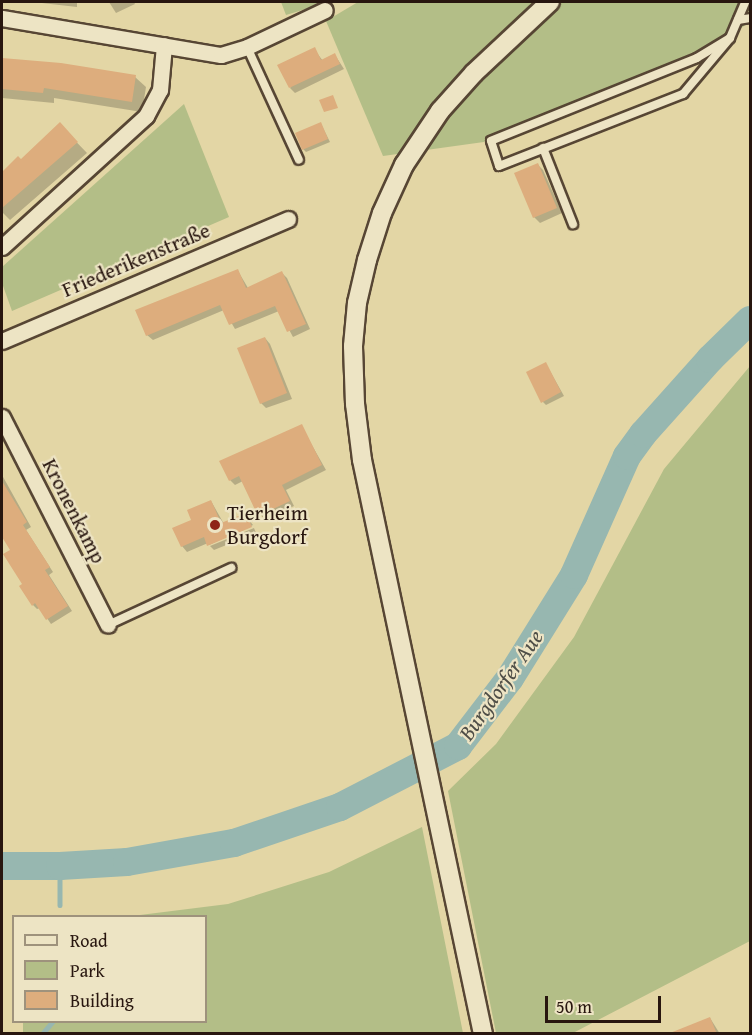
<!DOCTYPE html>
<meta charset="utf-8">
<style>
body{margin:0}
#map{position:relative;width:752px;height:1035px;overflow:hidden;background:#e3d6a5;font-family:"Gentium Book Plus",serif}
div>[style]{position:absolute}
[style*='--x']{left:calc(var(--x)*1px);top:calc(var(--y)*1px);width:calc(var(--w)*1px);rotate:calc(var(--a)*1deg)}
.green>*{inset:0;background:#b3be87}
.shadow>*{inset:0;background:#0003}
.stream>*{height:4.5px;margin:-2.25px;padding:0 2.25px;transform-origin:2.25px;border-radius:2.25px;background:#97b7b0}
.river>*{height:28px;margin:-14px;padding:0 14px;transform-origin:14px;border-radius:14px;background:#97b7b0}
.building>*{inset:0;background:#ddad7d}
.roads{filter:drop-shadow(2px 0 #574634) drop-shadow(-2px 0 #574634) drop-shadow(0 2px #574634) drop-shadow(0 -2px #574634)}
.service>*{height:8px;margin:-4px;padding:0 4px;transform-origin:4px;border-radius:4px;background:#ede4c4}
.minor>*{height:15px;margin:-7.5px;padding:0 7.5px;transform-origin:7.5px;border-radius:7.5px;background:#ede4c4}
.tertiary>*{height:18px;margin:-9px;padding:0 9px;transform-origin:9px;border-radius:9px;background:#ede4c4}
.dots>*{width:16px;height:16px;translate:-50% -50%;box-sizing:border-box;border:3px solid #ede4c4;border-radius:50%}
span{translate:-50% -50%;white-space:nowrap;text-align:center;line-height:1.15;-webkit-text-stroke:4.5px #ede4c4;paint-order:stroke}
.street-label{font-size:21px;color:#28160f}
.poi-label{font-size:21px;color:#28160f}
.left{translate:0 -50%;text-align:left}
.water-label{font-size:22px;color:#4f4e47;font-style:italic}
.frame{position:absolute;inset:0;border:3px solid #28160f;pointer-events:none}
.legend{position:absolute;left:12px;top:915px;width:195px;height:108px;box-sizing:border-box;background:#ede4c4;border:2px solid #9e927c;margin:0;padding:8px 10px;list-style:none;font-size:18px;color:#28160f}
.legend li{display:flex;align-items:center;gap:12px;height:30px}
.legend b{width:30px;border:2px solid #9e927c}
.scale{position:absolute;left:545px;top:996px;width:116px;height:27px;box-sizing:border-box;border:3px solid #28160f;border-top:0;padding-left:8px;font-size:18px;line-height:21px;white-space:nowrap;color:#28160f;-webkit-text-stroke:4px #ede4c4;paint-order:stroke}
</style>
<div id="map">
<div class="green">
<div style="clip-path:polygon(281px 2px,329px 2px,286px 15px)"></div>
<div style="clip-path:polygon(358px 2px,750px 2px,750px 22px,697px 58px,491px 141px,383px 156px,326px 21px)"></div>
<div style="clip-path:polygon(184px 104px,229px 217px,12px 311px,2px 283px,2px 267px)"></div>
<div style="clip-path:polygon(750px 366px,750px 941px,573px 1033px,496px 1033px,448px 791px,496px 744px,574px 637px,664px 469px)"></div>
<div style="clip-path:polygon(422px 827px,463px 1033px,23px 1033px,23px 1022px,206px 1022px,206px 916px,132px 916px,228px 904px,329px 872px)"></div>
</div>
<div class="shadow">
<div style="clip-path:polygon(33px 2px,77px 2px,77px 7px)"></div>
<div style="clip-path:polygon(109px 2px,134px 2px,135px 4px,116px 13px)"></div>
<div style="clip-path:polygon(314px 49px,323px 61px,335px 55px,344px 69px,295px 93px,290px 88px)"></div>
<div style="clip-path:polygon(2px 59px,61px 65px,135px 77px,146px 87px,142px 112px,54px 98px,54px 103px,2px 98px)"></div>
<div style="clip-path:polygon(321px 124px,330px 142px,306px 152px,303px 149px)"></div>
<div style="clip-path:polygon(60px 125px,87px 153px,10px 220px,2px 212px,2px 174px,18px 158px,21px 161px)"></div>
<div style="clip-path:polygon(538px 165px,543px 170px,562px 213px,540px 223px,534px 217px)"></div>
<div style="clip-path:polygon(238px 271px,248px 288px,282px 273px,287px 278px,310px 329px,293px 337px,279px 311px,235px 329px,224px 310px,153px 340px,147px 335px)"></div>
<div style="clip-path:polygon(265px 338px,270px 344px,292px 399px,266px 408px,261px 403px)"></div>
<div style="clip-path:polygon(546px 364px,564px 396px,546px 405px,543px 402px)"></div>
<div style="clip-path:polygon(301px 426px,326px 470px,286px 490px,294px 506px,264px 520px,243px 481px,235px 485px,230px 480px)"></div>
<div style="clip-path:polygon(2px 475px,31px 527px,26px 530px,53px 572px,49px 575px,72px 611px,51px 624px,40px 608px,37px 609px,33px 605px,12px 550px,2px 534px)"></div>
<div style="clip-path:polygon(211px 501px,224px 524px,245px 515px,253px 525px,209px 545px,208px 543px,187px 552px,182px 546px,193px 521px)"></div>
<div style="clip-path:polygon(254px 528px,256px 533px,214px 550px,210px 546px)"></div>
<div style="clip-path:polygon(710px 1018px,720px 1034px,674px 1034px)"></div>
</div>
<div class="stream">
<div style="--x:60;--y:866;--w:39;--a:90"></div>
<div style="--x:42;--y:1034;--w:16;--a:-50"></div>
</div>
<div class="river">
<div style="--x:2;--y:866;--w:58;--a:0"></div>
<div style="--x:60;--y:866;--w:67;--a:-3.4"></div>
<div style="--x:127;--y:862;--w:109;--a:-10.1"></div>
<div style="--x:234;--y:843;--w:112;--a:-18.8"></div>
<div style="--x:340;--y:807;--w:133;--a:-27.3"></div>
<div style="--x:458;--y:746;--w:86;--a:-52.6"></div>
<div style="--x:510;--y:678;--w:121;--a:-58.1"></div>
<div style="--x:574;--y:575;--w:130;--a:-66"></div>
<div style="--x:627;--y:456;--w:27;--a:-54"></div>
<div style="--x:643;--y:434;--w:101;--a:-48.2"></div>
<div style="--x:710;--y:359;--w:56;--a:-44.3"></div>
</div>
<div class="building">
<div style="clip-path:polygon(315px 47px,321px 60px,335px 53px,340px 64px,289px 88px,277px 65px)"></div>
<div style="clip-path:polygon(2px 58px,61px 63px,136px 75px,132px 102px,44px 88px,43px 93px,2px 89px)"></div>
<div style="clip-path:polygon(333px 95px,338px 108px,324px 112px,319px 100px)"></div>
<div style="clip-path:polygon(60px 122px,78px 142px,2px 208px,2px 172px,18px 156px,21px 159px)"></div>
<div style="clip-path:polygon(321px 122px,328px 139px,302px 150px,295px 133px)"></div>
<div style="clip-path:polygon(538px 163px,557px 208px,533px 218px,514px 173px)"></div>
<div style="clip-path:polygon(238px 269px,246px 288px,282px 271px,306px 324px,287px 332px,275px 306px,229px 325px,220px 305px,146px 336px,135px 310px)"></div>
<div style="clip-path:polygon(265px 337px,287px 393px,260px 404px,237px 348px)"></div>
<div style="clip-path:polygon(546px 362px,561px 392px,541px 403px,526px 372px)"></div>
<div style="clip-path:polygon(302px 424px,322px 465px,282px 485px,290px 501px,258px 516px,239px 476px,229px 481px,219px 461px)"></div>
<div style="clip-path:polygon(2px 481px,27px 522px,23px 525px,50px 567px,45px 570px,68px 606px,46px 620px,35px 603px,32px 606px,19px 586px,22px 584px,3px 554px,10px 550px,2px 537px)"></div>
<div style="clip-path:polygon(211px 500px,221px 523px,246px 513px,252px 527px,207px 546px,204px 537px,181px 547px,172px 528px,191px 520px,187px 510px)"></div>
<div style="clip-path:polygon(710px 1017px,717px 1034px,670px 1034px,670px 1033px)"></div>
</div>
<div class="roads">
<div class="service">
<div style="--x:738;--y:20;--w:12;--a:-9"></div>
<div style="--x:730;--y:38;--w:39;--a:149"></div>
<div style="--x:697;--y:58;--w:222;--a:158.1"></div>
<div style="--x:491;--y:141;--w:26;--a:72"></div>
<div style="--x:499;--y:166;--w:198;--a:-21.4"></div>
<div style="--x:683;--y:94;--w:73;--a:-50"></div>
<div style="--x:730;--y:38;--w:39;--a:-67"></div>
<div style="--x:247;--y:47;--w:124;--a:65.3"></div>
<div style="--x:543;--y:148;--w:82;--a:68.5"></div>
<div style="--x:108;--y:625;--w:136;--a:-24.9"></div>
</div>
<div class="minor">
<div style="--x:2;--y:18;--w:222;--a:9.6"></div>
<div style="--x:221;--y:55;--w:27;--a:-17"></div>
<div style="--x:247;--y:47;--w:86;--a:-25.4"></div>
<div style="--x:2;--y:247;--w:195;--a:-42.3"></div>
<div style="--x:146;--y:116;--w:30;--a:-62"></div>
<div style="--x:160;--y:90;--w:45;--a:-84.9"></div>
<div style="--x:2;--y:341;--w:311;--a:-23.1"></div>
<div style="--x:2;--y:417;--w:233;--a:63"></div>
</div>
<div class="tertiary">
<div style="--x:483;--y:1034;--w:587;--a:-101.9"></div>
<div style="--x:362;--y:460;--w:56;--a:-97.1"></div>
<div style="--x:355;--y:404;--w:58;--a:-92"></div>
<div style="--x:353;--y:346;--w:43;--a:-84.7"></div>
<div style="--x:357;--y:303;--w:44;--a:-76.9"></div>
<div style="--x:367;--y:260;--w:49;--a:-72.3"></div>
<div style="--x:382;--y:213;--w:53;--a:-65.4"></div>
<div style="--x:404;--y:165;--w:65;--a:-56.3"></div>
<div style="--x:440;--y:111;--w:51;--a:-48.2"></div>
<div style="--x:474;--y:73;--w:104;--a:-43.1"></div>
</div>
</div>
<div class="dots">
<div style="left:215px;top:525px;background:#8f2418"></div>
</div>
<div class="street-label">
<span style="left:136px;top:260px;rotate:-23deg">Friederikenstraße</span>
<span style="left:74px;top:511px;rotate:63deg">Kronenkamp</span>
</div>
<div class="poi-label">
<span class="left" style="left:227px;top:525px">Tierheim<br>Burgdorf</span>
</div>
<div class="water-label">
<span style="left:501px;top:685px;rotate:-55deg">Burgdorfer Aue</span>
</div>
<div class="frame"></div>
<ul class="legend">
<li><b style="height:8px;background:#ede4c4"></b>Road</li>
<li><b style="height:16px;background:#b3be87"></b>Park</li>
<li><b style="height:16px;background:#ddad7d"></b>Building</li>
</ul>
<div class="scale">50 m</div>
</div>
